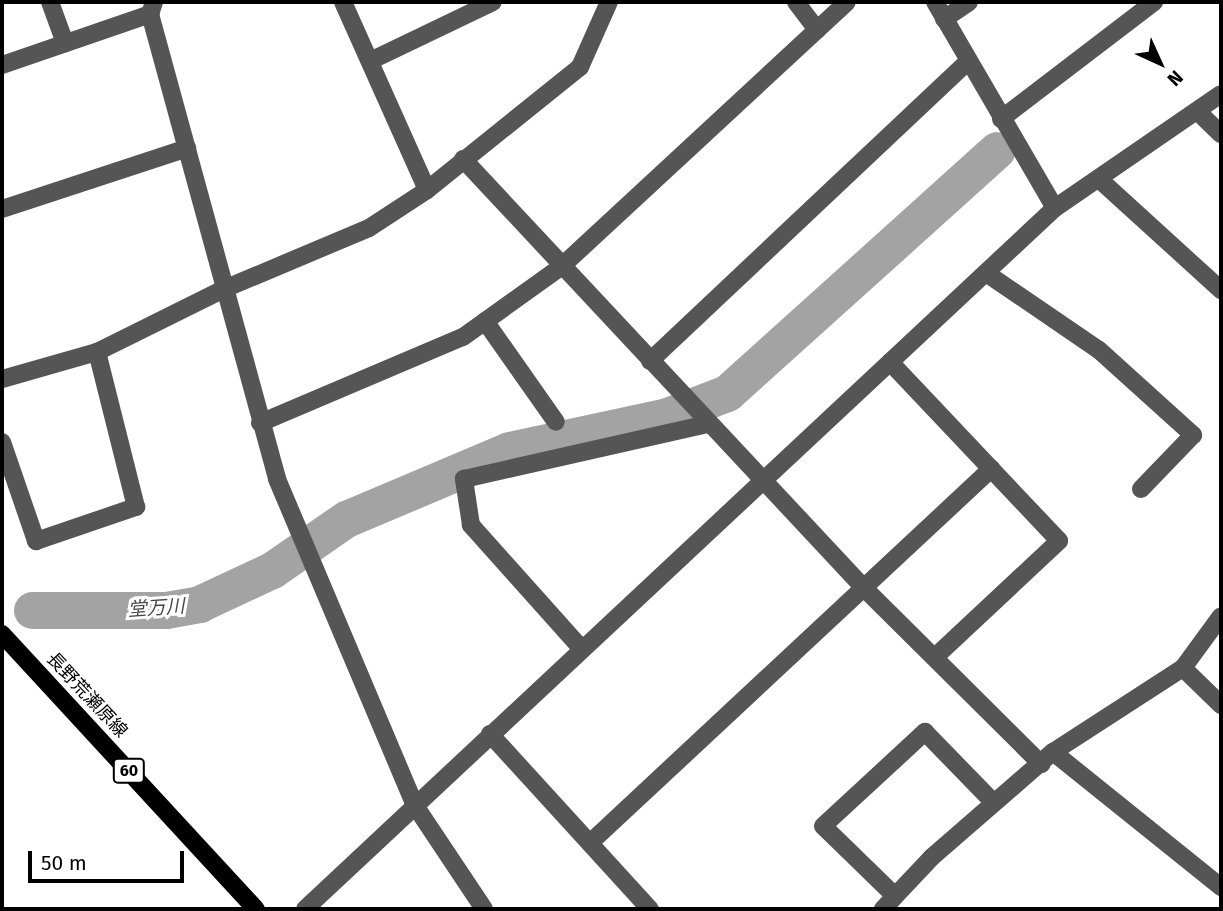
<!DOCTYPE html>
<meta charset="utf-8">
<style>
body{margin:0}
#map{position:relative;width:1223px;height:911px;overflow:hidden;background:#fff;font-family:"Fira Sans","Noto Sans JP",sans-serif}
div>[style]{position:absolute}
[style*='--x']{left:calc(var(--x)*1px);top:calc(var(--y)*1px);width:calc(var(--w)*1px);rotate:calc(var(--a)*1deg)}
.river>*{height:37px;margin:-18.5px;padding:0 18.5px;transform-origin:18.5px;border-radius:18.5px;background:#a3a3a3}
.minor>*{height:18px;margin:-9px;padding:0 9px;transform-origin:9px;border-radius:9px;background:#555}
.major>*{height:18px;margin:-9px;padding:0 9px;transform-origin:9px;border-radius:9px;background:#000}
span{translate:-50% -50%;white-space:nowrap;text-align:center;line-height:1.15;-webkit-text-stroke:6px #fff;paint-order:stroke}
.shield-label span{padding:2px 5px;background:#fff;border:2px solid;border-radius:5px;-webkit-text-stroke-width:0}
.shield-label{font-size:16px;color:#000;font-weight:700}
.street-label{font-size:18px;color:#000}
.water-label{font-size:19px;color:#444;font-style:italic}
.frame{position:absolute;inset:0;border:4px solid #000;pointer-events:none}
.north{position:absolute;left:1125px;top:28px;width:70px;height:70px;-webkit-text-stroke:5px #fff;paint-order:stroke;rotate:135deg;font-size:19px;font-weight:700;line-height:28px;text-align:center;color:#000}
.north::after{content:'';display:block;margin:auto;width:24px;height:32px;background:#000;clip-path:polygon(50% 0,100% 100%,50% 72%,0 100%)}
.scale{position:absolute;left:28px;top:851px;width:156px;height:32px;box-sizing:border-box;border:4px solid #000;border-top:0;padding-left:9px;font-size:21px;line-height:24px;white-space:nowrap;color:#000;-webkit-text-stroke:5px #fff;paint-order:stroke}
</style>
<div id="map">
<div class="river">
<div style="--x:32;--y:610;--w:134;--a:0"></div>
<div style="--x:166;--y:610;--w:34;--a:-10"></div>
<div style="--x:199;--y:604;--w:81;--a:-25"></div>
<div style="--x:272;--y:570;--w:90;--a:-34.6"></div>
<div style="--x:346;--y:519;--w:177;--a:-22.9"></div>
<div style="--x:509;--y:450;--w:162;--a:-12.1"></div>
<div style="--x:667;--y:416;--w:64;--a:-21"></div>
<div style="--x:727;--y:393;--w:363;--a:-42"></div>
</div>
<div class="minor">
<div style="--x:50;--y:2;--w:44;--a:69.9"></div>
<div style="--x:154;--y:2;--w:13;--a:108"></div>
<div style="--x:150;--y:14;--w:482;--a:74.7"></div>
<div style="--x:277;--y:479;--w:353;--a:67.1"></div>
<div style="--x:414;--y:804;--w:126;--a:56.3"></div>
<div style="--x:343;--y:2;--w:206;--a:65.9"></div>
<div style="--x:796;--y:2;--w:35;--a:53"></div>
<div style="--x:935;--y:2;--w:238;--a:59.8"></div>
<div style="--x:944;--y:19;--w:30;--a:-34"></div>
<div style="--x:370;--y:61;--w:136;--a:-25.6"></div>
<div style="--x:2;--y:65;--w:157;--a:-19"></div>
<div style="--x:1197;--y:111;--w:33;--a:44"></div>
<div style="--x:1001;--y:119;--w:193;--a:-37.4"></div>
<div style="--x:463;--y:159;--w:587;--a:46.93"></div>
<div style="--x:864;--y:588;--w:250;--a:44.8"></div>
<div style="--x:1100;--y:180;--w:164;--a:42.3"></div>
<div style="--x:2;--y:209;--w:195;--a:-18.2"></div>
<div style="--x:986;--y:273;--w:137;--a:34.3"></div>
<div style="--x:1099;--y:350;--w:127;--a:42.1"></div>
<div style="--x:1193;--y:435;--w:75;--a:133.9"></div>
<div style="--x:485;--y:321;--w:123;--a:54.9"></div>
<div style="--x:650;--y:361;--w:436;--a:-43.3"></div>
<div style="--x:890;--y:362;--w:246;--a:46.6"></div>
<div style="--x:1059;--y:541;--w:170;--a:136.9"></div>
<div style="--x:2;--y:379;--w:99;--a:-15.9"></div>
<div style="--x:97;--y:352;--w:142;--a:-26.4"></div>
<div style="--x:224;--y:289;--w:157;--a:-22.8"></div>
<div style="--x:369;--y:228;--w:69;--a:-33.2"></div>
<div style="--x:427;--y:190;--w:196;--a:-38.8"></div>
<div style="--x:580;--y:67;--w:71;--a:-66"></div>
<div style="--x:260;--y:423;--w:220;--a:-23"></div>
<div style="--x:463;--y:337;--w:122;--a:-35.6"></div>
<div style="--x:562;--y:266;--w:388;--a:-42.8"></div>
<div style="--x:2;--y:442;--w:105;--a:71"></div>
<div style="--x:36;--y:541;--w:106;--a:-18.8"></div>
<div style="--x:136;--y:507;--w:160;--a:-104.1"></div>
<div style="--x:580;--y:647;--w:164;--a:-131.8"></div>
<div style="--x:471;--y:525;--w:47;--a:-98.7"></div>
<div style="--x:464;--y:479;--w:251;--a:-12.7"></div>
<div style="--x:1183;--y:668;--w:53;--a:44.2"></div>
<div style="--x:490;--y:734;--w:237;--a:47.6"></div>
<div style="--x:1053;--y:752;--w:216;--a:38.8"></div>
<div style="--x:592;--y:841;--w:546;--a:-42.99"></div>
<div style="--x:895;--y:896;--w:100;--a:-135.8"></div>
<div style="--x:823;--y:826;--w:139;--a:-42.7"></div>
<div style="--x:925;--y:732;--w:98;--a:45.8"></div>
<div style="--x:305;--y:909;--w:1027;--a:-43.07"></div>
<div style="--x:1055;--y:208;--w:201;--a:-34.5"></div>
<div style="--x:883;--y:909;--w:71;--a:-46.7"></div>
<div style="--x:932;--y:857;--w:160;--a:-41"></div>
<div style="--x:1053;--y:752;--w:155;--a:-32.9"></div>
<div style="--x:1183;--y:668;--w:64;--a:-53.8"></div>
</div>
<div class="major">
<div style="--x:2;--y:634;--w:374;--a:47.3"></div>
</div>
<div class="shield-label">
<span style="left:129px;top:771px">60</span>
</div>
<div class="street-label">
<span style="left:87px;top:695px;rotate:47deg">長野荒瀬原線</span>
</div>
<div class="water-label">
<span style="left:156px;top:608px;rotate:-4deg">堂万川</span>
</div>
<div class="frame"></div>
<div class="north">N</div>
<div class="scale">50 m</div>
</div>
